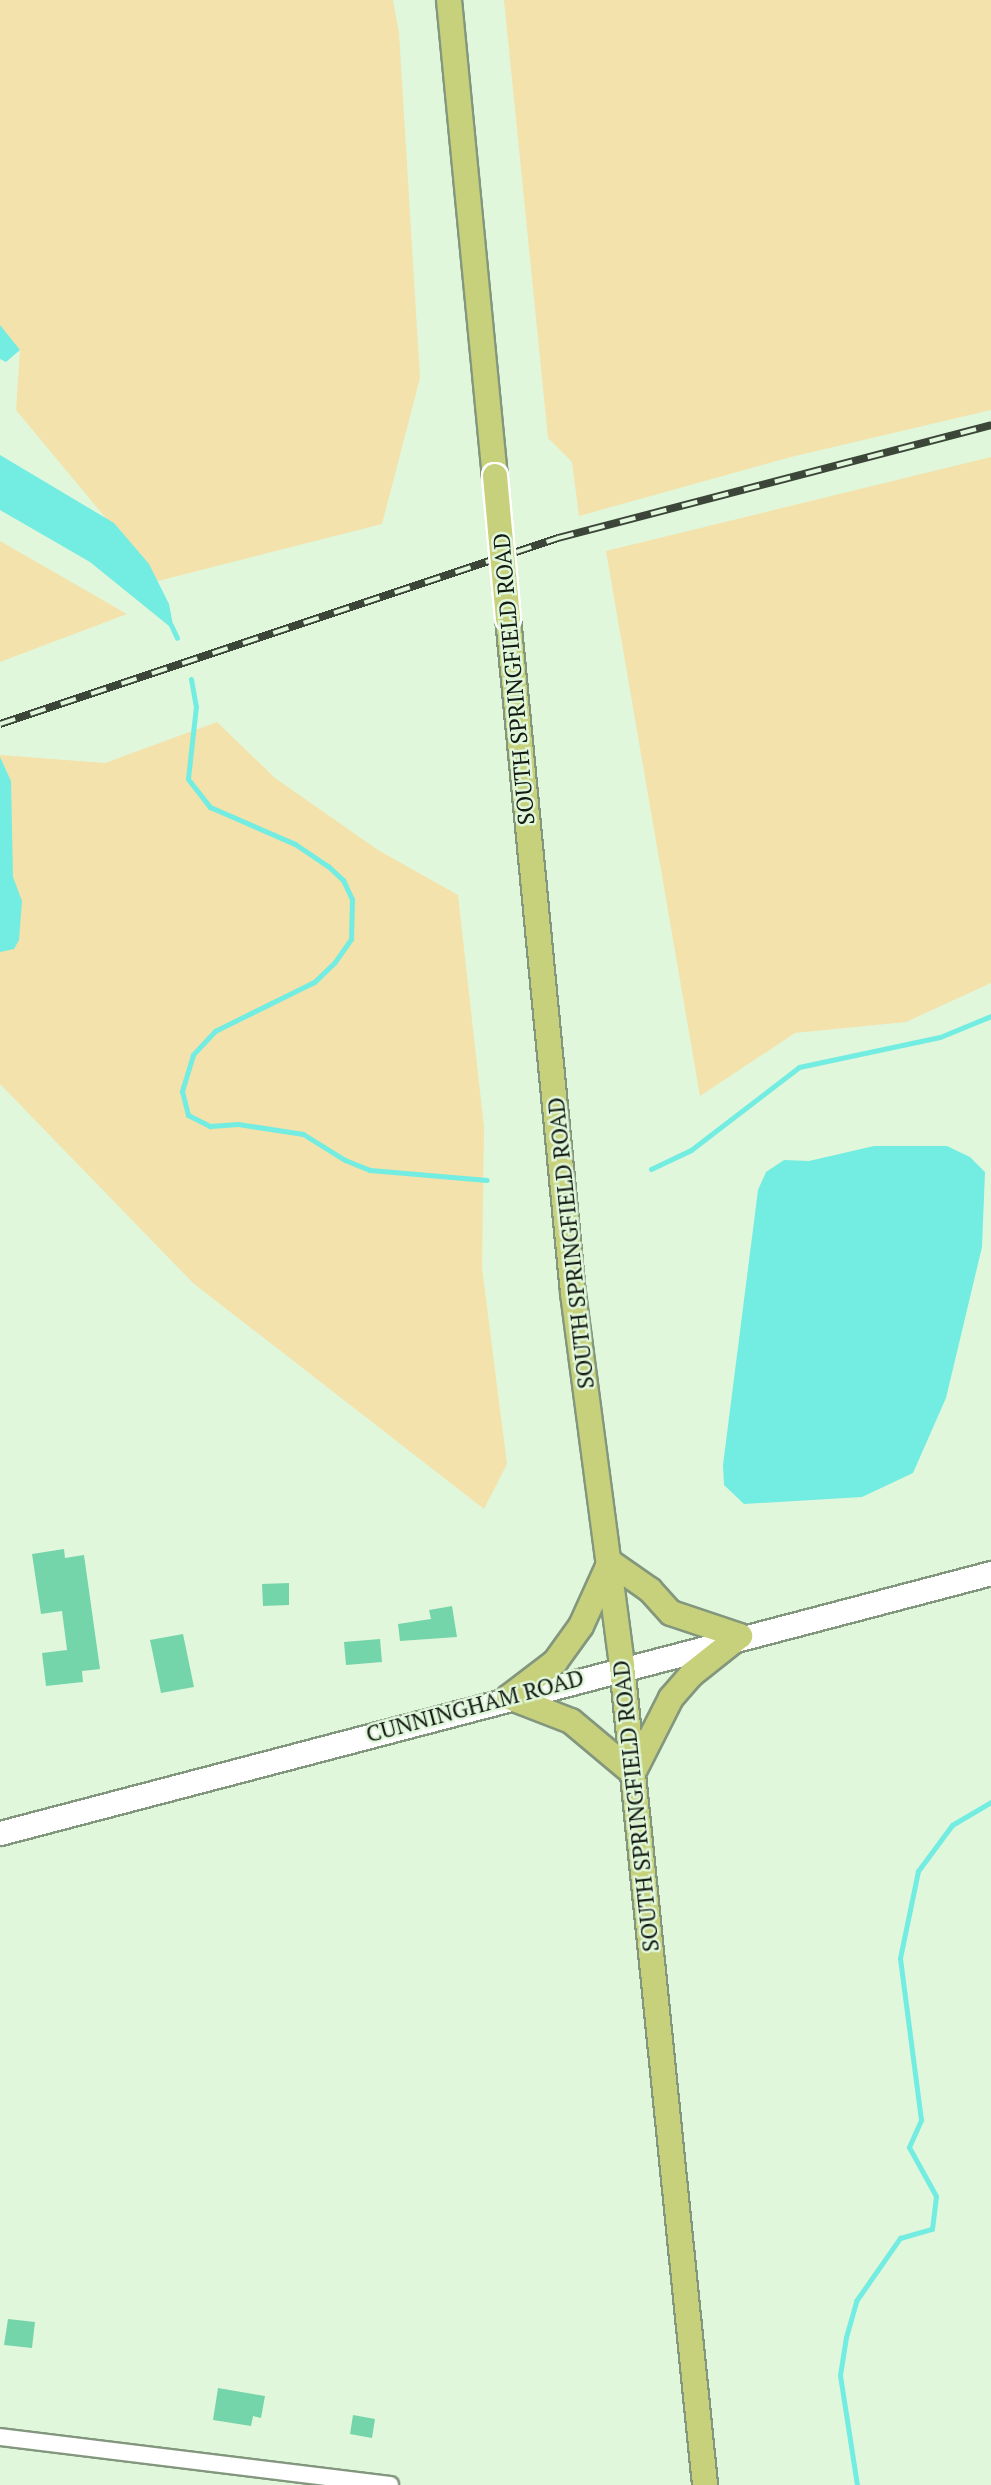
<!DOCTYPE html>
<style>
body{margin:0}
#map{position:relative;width:991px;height:2485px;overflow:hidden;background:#e1f7dc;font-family:"PT Serif",serif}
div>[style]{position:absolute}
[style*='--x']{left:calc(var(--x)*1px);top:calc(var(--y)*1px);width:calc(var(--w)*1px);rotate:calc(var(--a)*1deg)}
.green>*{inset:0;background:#f3e2ab}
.water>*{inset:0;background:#73ece1}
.stream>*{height:5px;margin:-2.5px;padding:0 2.5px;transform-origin:2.5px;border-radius:2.5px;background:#73ece1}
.building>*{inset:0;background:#75d5aa}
.roads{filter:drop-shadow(2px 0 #83977e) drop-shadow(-2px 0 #83977e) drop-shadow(0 2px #83977e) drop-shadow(0 -2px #83977e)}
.street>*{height:16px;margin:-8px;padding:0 8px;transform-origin:8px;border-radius:8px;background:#fff}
.secondary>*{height:23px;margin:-11.5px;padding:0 11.5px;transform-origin:11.5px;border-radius:11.5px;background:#fff}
.primary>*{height:24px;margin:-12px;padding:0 12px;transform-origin:12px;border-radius:12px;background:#c7d17b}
.rail>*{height:8px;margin-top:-4px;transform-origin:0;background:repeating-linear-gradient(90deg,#e1f7dc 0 16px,#3b4639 0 32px);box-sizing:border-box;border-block:2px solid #3b4639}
.bridges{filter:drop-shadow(2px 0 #fff) drop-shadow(-2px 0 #fff) drop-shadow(0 2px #fff) drop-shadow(0 -2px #fff)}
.primary-bridge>*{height:24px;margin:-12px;padding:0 12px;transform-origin:12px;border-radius:12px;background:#c7d17b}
span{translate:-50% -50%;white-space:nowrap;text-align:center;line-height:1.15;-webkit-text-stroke:5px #e1f7dc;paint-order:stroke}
.street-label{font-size:23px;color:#131b12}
</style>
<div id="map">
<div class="green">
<div style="clip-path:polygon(0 0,393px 0,399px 33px,420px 378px,382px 524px,158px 581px,16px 410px,20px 350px,0 334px)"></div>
<div style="clip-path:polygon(504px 0,991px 0,991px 410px,791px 457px,579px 516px,572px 462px,548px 438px)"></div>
<div style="clip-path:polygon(991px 457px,991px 983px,906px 1022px,795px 1033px,700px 1096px,606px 551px)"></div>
<div style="clip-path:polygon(0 541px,127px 614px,0 662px)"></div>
<div style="clip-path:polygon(217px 722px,275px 778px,378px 850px,458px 895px,484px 1127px,482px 1268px,507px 1464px,484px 1509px,193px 1283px,0 1084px,0 755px,105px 763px)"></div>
</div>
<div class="water">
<div style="clip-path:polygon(0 325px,20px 350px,6px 362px,0 359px)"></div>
<div style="clip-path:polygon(0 455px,114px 523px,149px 564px,169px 604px,174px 630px,90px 562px,0 510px)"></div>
<div style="clip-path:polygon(0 757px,11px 781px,13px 877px,22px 901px,19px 940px,14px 949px,0 952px)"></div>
<div style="clip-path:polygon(874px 1146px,947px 1146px,970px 1157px,985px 1172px,982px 1247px,946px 1398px,913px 1473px,862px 1497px,744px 1504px,724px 1485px,723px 1465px,758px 1190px,766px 1172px,784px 1160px,809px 1161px)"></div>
</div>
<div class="stream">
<div style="--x:171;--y:625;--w:14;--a:65"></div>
<div style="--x:191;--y:679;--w:27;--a:80"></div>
<div style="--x:196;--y:706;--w:73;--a:96.3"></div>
<div style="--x:188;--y:779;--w:36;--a:52"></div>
<div style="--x:210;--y:807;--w:93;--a:23.5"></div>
<div style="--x:295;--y:844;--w:40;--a:34"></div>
<div style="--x:328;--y:866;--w:21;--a:43"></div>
<div style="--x:343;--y:880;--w:21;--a:65"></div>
<div style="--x:352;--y:899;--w:40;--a:91.4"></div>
<div style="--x:351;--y:939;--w:28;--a:125"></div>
<div style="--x:335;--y:962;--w:29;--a:136"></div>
<div style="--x:314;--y:982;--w:110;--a:153.7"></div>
<div style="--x:215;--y:1031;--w:33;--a:133"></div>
<div style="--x:193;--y:1055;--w:38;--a:107"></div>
<div style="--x:182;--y:1091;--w:25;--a:76"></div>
<div style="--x:188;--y:1115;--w:25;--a:27"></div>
<div style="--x:210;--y:1126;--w:28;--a:-4"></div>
<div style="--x:238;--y:1124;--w:66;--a:8.7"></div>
<div style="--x:303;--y:1134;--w:49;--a:31.8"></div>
<div style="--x:345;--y:1160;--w:27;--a:22"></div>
<div style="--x:370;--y:1170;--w:117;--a:4.9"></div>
<div style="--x:651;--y:1169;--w:44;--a:-25.4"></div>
<div style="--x:691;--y:1150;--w:136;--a:-37.5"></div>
<div style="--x:799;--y:1067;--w:144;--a:-12"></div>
<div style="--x:940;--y:1037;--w:55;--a:-22.4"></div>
<div style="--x:857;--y:2485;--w:111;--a:-98.8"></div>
<div style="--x:840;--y:2375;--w:38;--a:-81"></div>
<div style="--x:846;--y:2337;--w:37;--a:-74"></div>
<div style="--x:856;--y:2301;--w:77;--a:-55.1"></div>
<div style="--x:900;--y:2238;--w:33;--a:-16"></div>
<div style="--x:932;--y:2229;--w:33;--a:-83"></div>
<div style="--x:936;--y:2196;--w:56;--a:-118.9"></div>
<div style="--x:909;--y:2147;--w:30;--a:-66"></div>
<div style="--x:921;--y:2120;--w:163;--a:-97.4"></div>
<div style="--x:900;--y:1958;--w:89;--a:-78.3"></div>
<div style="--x:918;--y:1871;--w:57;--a:-53.5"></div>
<div style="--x:952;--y:1825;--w:45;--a:-30.5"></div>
</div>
<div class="building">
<div style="clip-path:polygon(64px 1549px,65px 1558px,84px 1555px,100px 1669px,82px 1671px,83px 1682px,46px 1686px,42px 1653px,67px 1650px,62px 1611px,41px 1614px,32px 1554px)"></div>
<div style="clip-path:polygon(289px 1583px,289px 1605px,263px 1606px,262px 1584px)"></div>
<div style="clip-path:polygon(452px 1606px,457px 1637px,400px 1641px,398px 1624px,431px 1619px,429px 1610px)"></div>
<div style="clip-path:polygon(183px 1634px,194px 1687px,161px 1693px,150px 1640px)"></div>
<div style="clip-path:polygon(380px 1639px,382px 1662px,346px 1665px,344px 1642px)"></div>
<div style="clip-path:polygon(8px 2319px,35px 2322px,32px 2348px,4px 2345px)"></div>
<div style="clip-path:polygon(218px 2388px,265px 2396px,261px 2418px,253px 2416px,251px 2426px,213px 2420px)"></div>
<div style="clip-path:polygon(353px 2415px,375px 2419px,372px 2438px,350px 2434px)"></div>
</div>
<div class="roads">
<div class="street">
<div style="--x:0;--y:2437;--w:393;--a:7"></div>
</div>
<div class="secondary">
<div style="--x:0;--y:1833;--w:1025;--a:-14.7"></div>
</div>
<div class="primary">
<div style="--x:449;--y:0;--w:478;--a:84.5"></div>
<div style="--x:508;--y:618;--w:678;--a:84.5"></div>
<div style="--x:573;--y:1293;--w:376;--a:82.5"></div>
<div style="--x:622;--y:1666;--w:823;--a:84.21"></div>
<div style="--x:509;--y:1697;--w:58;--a:-37.3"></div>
<div style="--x:555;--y:1662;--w:44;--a:-54.2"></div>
<div style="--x:581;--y:1626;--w:70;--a:-65.6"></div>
<div style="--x:610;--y:1562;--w:49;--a:35"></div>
<div style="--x:650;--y:1590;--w:31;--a:48"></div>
<div style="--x:671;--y:1613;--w:73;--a:18.4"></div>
<div style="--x:509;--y:1697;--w:66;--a:21.2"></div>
<div style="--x:571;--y:1721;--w:81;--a:40"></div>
<div style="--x:633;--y:1773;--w:84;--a:-63.1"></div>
<div style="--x:671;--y:1698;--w:32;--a:-49"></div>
<div style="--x:692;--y:1674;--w:61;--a:-38.4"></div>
</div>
</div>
<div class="rail">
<div style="--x:0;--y:724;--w:588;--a:-18.43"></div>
<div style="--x:558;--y:538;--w:448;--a:-14.6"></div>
</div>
<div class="bridges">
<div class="primary-bridge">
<div style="--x:495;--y:476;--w:143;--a:84.8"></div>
</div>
</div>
<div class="street-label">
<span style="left:514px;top:679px;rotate:-95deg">SOUTH SPRINGFIELD ROAD</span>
<span style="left:571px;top:1243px;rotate:-96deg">SOUTH SPRINGFIELD ROAD</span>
<span style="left:475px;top:1706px;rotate:-15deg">CUNNINGHAM ROAD</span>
<span style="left:636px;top:1806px;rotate:-96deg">SOUTH SPRINGFIELD ROAD</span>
</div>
</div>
